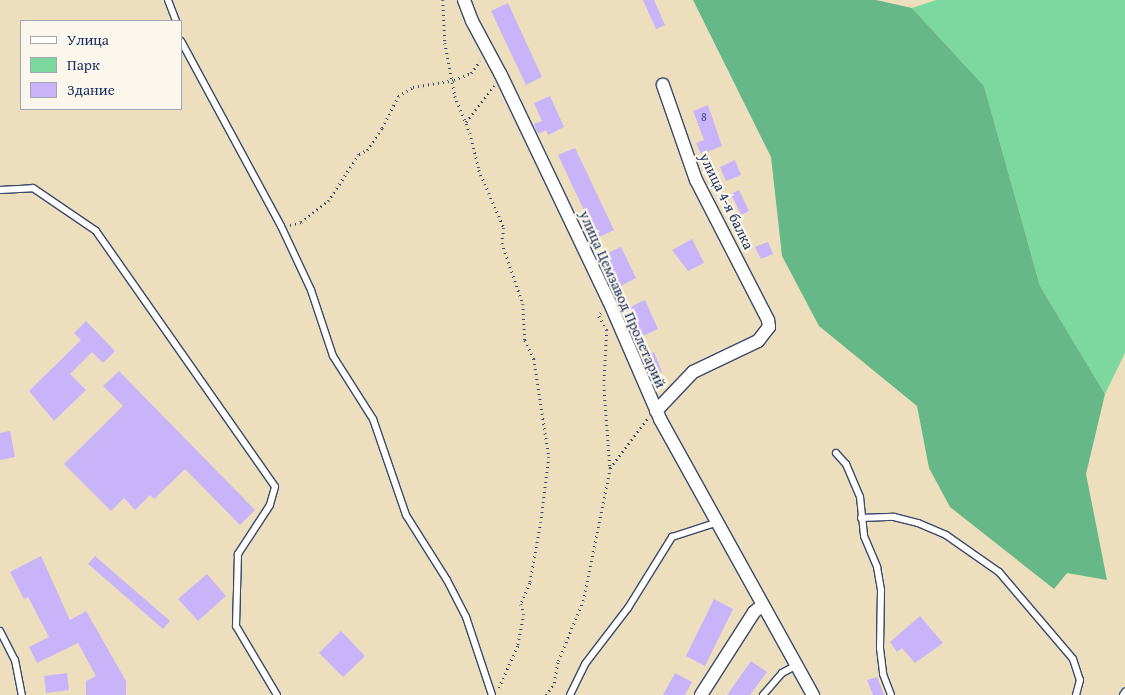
<!DOCTYPE html>
<meta charset="utf-8">
<style>
body{margin:0}
#map{position:relative;width:1125px;height:695px;overflow:hidden;background:#eddfbd;font-family:"Gentium Book Plus",serif}
div>[style]{position:absolute}
[style*='--x']{left:calc(var(--x)*1px);top:calc(var(--y)*1px);width:calc(var(--w)*1px);rotate:calc(var(--a)*1deg)}
.green>*{inset:0;background:#7dd89f}
.forest>*{inset:0;background:#66b886}
.building>*{inset:0;background:#c9b4fa}
.path>*{height:2.5px;margin-top:-1.25px;transform-origin:0;background:repeating-linear-gradient(90deg,#3a496c 0 1px,transparent 0 5px)}
.roads{filter:drop-shadow(1px 0 #3a496c) drop-shadow(-1px 0 #3a496c) drop-shadow(0 1px #3a496c) drop-shadow(0 -1px #3a496c)}
.service>*{height:6px;margin:-3px;padding:0 3px;transform-origin:3px;border-radius:3px;background:#fff}
.minor>*{height:12px;margin:-6px;padding:0 6px;transform-origin:6px;border-radius:6px;background:#fff}
span{translate:-50% -50%;white-space:nowrap;text-align:center;line-height:1.15;-webkit-text-stroke:4.5px #fbf7ec;paint-order:stroke}
.number-label{font-size:12px;color:#465085}
.number-label span{-webkit-text-stroke-width:0}
.street-label{font-size:15px;color:#1b2f5e}
.legend{position:absolute;left:20px;top:20px;width:162px;height:90px;box-sizing:border-box;background:#fbf7ec;border:1px solid #a1a7b3;margin:0;padding:6px 9px;list-style:none;font-size:15px;color:#1b2f5e}
.legend li{display:flex;align-items:center;gap:10px;height:25px}
.legend b{width:25px;border:1px solid #a1a7b3}
</style>
<div id="map">
<div class="green">
<div style="clip-path:polygon(936px 0,1125px 0,1125px 353px,1105px 394px,1040px 286px,984px 86px,912px 8px)"></div>
</div>
<div class="forest">
<div style="clip-path:polygon(693px 0,876px 0,912px 8px,984px 86px,1040px 286px,1105px 394px,1086px 474px,1107px 580px,1067px 573px,1054px 589px,950px 507px,929px 468px,917px 406px,819px 326px,782px 256px,771px 157px)"></div>
</div>
<div class="building">
<div style="clip-path:polygon(643px 0,654px 0,665px 25px,656px 29px)"></div>
<div style="clip-path:polygon(508px 3px,542px 77px,526px 85px,491px 11px)"></div>
<div style="clip-path:polygon(550px 96px,564px 127px,548px 135px,546px 130px,538px 134px,534px 124px,542px 121px,534px 103px)"></div>
<div style="clip-path:polygon(708px 105px,722px 146px,701px 154px,696px 143px,704px 140px,693px 111px)"></div>
<div style="clip-path:polygon(575px 148px,614px 230px,597px 238px,558px 155px)"></div>
<div style="clip-path:polygon(735px 160px,741px 175px,726px 181px,720px 167px)"></div>
<div style="clip-path:polygon(739px 190px,749px 211px,741px 215px,731px 194px)"></div>
<div style="clip-path:polygon(692px 239px,704px 263px,688px 271px,672px 250px)"></div>
<div style="clip-path:polygon(768px 242px,773px 254px,761px 259px,755px 247px)"></div>
<div style="clip-path:polygon(621px 247px,636px 278px,619px 287px,604px 255px)"></div>
<div style="clip-path:polygon(645px 300px,658px 329px,641px 337px,628px 308px)"></div>
<div style="clip-path:polygon(86px 321px,115px 351px,103px 363px,92px 352px,70px 374px,86px 390px,54px 421px,29px 391px,81px 340px,74px 333px)"></div>
<div style="clip-path:polygon(654px 352px,662px 372px,652px 377px,644px 357px)"></div>
<div style="clip-path:polygon(119px 371px,255px 510px,240px 525px,185px 469px,154px 499px,150px 495px,135px 510px,124px 498px,111px 511px,64px 464px,123px 406px,103px 386px)"></div>
<div style="clip-path:polygon(10px 431px,15px 457px,0 460px,0 433px)"></div>
<div style="clip-path:polygon(41px 556px,70px 620px,86px 611px,126px 681px,126px 695px,86px 695px,86px 681px,96px 676px,78px 643px,37px 663px,29px 647px,49px 637px,28px 597px,24px 599px,10px 572px)"></div>
<div style="clip-path:polygon(95px 556px,170px 621px,163px 629px,88px 564px)"></div>
<div style="clip-path:polygon(207px 574px,226px 596px,198px 621px,178px 599px)"></div>
<div style="clip-path:polygon(714px 599px,733px 609px,705px 666px,686px 656px)"></div>
<div style="clip-path:polygon(920px 616px,943px 643px,915px 663px,902px 648px,897px 652px,890px 642px)"></div>
<div style="clip-path:polygon(341px 631px,365px 656px,343px 677px,319px 653px)"></div>
<div style="clip-path:polygon(751px 661px,767px 672px,750px 695px,727px 695px)"></div>
<div style="clip-path:polygon(67px 673px,69px 690px,46px 693px,44px 676px)"></div>
<div style="clip-path:polygon(675px 673px,692px 682px,685px 695px,663px 695px)"></div>
<div style="clip-path:polygon(877px 677px,884px 695px,873px 695px,867px 680px)"></div>
</div>
<div class="path">
<div style="--x:443;--y:0;--w:43;--a:87.3"></div>
<div style="--x:445;--y:43;--w:54;--a:79.3"></div>
<div style="--x:455;--y:96;--w:40;--a:68"></div>
<div style="--x:470;--y:133;--w:38;--a:76"></div>
<div style="--x:479;--y:170;--w:63;--a:66.7"></div>
<div style="--x:504;--y:228;--w:15;--a:98"></div>
<div style="--x:502;--y:243;--w:65;--a:71"></div>
<div style="--x:523;--y:304;--w:36;--a:87"></div>
<div style="--x:525;--y:340;--w:21;--a:65"></div>
<div style="--x:534;--y:359;--w:99;--a:81.3"></div>
<div style="--x:549;--y:457;--w:65;--a:97"></div>
<div style="--x:541;--y:522;--w:62;--a:100.2"></div>
<div style="--x:530;--y:583;--w:23;--a:113"></div>
<div style="--x:521;--y:604;--w:10;--a:73"></div>
<div style="--x:524;--y:614;--w:33;--a:101"></div>
<div style="--x:518;--y:646;--w:46;--a:114.3"></div>
<div style="--x:466;--y:122;--w:46;--a:-52.1"></div>
<div style="--x:290;--y:225;--w:11;--a:-15"></div>
<div style="--x:301;--y:222;--w:34;--a:-38"></div>
<div style="--x:328;--y:201;--w:56;--a:-56.6"></div>
<div style="--x:359;--y:154;--w:9;--a:-27"></div>
<div style="--x:367;--y:150;--w:27;--a:-56"></div>
<div style="--x:382;--y:128;--w:36;--a:-63"></div>
<div style="--x:398;--y:96;--w:17;--a:-31"></div>
<div style="--x:413;--y:87;--w:42;--a:-9.7"></div>
<div style="--x:454;--y:80;--w:18;--a:-22"></div>
<div style="--x:471;--y:73;--w:15;--a:-53"></div>
<div style="--x:601;--y:313;--w:4;--a:124"></div>
<div style="--x:599;--y:316;--w:16;--a:60"></div>
<div style="--x:607;--y:330;--w:55;--a:93.1"></div>
<div style="--x:604;--y:385;--w:82;--a:85.8"></div>
<div style="--x:546;--y:695;--w:14;--a:-56"></div>
<div style="--x:554;--y:683;--w:22;--a:-80"></div>
<div style="--x:558;--y:661;--w:65;--a:-67.4"></div>
<div style="--x:583;--y:601;--w:136;--a:-78.5"></div>
<div style="--x:610;--y:468;--w:63;--a:-52.8"></div>
</div>
<div class="roads">
<div class="service">
<div style="--x:168;--y:0;--w:22;--a:69"></div>
<div style="--x:181;--y:41;--w:210;--a:61.6"></div>
<div style="--x:281;--y:226;--w:71;--a:64.9"></div>
<div style="--x:311;--y:290;--w:70;--a:71.6"></div>
<div style="--x:333;--y:356;--w:75;--a:57.6"></div>
<div style="--x:373;--y:419;--w:102;--a:71"></div>
<div style="--x:406;--y:515;--w:77;--a:57.8"></div>
<div style="--x:447;--y:580;--w:42;--a:62.8"></div>
<div style="--x:466;--y:617;--w:82;--a:71.6"></div>
<div style="--x:0;--y:190;--w:33;--a:-3"></div>
<div style="--x:33;--y:188;--w:76;--a:34.3"></div>
<div style="--x:96;--y:231;--w:312;--a:55"></div>
<div style="--x:275;--y:487;--w:19;--a:106"></div>
<div style="--x:270;--y:505;--w:59;--a:123.1"></div>
<div style="--x:238;--y:554;--w:72;--a:91.6"></div>
<div style="--x:236;--y:626;--w:80;--a:59.3"></div>
<div style="--x:836;--y:453;--w:15;--a:48"></div>
<div style="--x:846;--y:464;--w:36;--a:67"></div>
<div style="--x:860;--y:497;--w:39;--a:84"></div>
<div style="--x:864;--y:536;--w:34;--a:67"></div>
<div style="--x:877;--y:567;--w:23;--a:80"></div>
<div style="--x:881;--y:590;--w:58;--a:91"></div>
<div style="--x:880;--y:648;--w:26;--a:83"></div>
<div style="--x:883;--y:674;--w:22;--a:69"></div>
<div style="--x:861;--y:518;--w:33;--a:-2"></div>
<div style="--x:894;--y:517;--w:25;--a:14"></div>
<div style="--x:918;--y:523;--w:30;--a:23"></div>
<div style="--x:946;--y:535;--w:65;--a:34.9"></div>
<div style="--x:999;--y:572;--w:114;--a:49.6"></div>
<div style="--x:1073;--y:659;--w:22;--a:72"></div>
<div style="--x:1080;--y:680;--w:16;--a:105"></div>
<div style="--x:0;--y:631;--w:33;--a:63"></div>
<div style="--x:15;--y:660;--w:36;--a:79"></div>
<div style="--x:570;--y:695;--w:34;--a:-64"></div>
<div style="--x:585;--y:664;--w:71;--a:-52.5"></div>
<div style="--x:628;--y:608;--w:84;--a:-58.2"></div>
<div style="--x:672;--y:537;--w:45;--a:-18"></div>
<div style="--x:763;--y:695;--w:29;--a:-49"></div>
<div style="--x:782;--y:673;--w:17;--a:-28"></div>
<div style="--x:1123;--y:695;--w:4;--a:-56"></div>
</div>
<div class="minor">
<div style="--x:464;--y:0;--w:22;--a:69"></div>
<div style="--x:472;--y:21;--w:61;--a:61.8"></div>
<div style="--x:501;--y:75;--w:250;--a:64.5"></div>
<div style="--x:609;--y:301;--w:129;--a:66.6"></div>
<div style="--x:660;--y:419;--w:316;--a:61"></div>
<div style="--x:656;--y:411;--w:54;--a:-46.5"></div>
<div style="--x:693;--y:372;--w:72;--a:-25.5"></div>
<div style="--x:758;--y:341;--w:18;--a:-52"></div>
<div style="--x:769;--y:327;--w:7;--a:-98"></div>
<div style="--x:768;--y:320;--w:157;--a:-117.2"></div>
<div style="--x:696;--y:180;--w:101;--a:-109.2"></div>
<div style="--x:701;--y:695;--w:98;--a:-57.4"></div>
<div style="--x:754;--y:612;--w:11;--a:-38"></div>
</div>
</div>
<div class="number-label">
<span style="left:704px;top:117px">8</span>
</div>
<div class="street-label">
<span style="left:727px;top:201px;rotate:64deg">улица 4-я балка</span>
<span style="left:623px;top:299px;rotate:66deg">улица Цемзавод Пролетарий</span>
</div>
<ul class="legend">
<li><b style="height:6px;background:#fff"></b>Улица</li>
<li><b style="height:14px;background:#7dd89f"></b>Парк</li>
<li><b style="height:14px;background:#c9b4fa"></b>Здание</li>
</ul>
</div>
